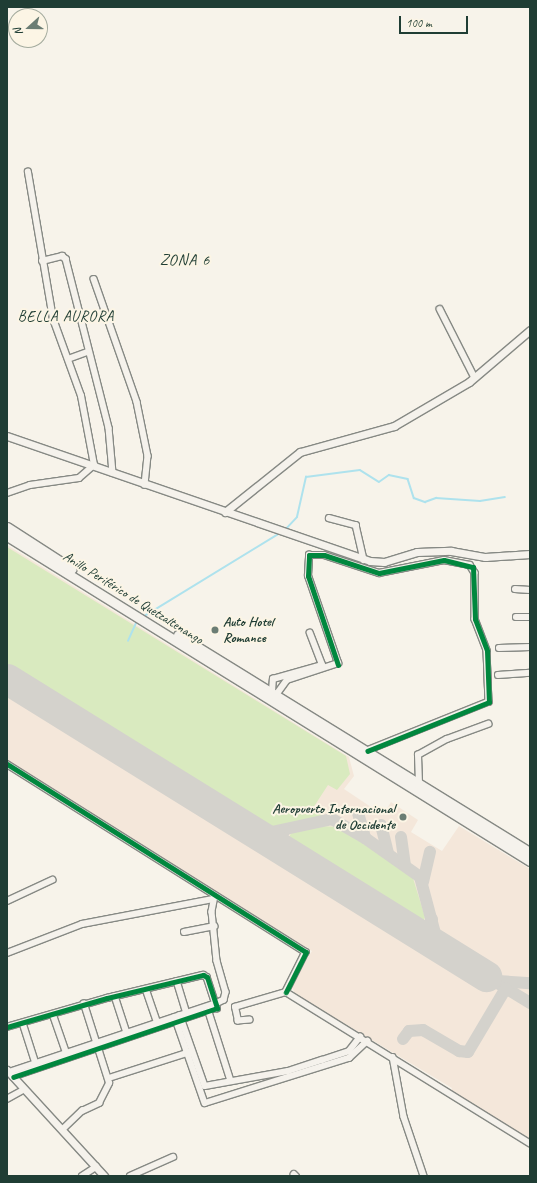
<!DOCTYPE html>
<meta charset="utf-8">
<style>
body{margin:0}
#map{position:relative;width:537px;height:1183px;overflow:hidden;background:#f7f3ea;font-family:Caveat,sans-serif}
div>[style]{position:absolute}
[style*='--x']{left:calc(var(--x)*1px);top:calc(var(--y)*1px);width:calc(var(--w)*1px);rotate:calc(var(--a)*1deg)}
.built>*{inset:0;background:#f4e7da}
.green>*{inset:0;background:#d9eabf}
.stream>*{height:1.5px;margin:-0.75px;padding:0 0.75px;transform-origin:0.75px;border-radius:0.75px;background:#aee2ed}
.taxiway>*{height:12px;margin:-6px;padding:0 6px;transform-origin:6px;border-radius:6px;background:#d4d2cc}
.runway>*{height:31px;margin:-15.5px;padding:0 15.5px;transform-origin:15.5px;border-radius:15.5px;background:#d4d2cc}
.roads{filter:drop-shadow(1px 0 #868984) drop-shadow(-1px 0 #868984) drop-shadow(0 1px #868984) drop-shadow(0 -1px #868984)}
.minor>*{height:5.5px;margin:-2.75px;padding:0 2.75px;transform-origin:2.75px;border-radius:2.75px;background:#f5f2ec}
.tertiary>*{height:7px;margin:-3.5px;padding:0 3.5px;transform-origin:3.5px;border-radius:3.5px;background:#f5f2ec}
.trunk>*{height:9px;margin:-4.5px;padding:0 4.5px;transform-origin:4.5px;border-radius:4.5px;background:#f5f2ec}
.cycleway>*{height:5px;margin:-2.5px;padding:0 2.5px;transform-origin:2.5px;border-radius:2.5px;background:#00873e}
.dots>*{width:11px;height:11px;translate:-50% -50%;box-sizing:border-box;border:2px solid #fcf5e5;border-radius:50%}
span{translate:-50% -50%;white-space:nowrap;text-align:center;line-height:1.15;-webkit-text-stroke:4px #fcf5e5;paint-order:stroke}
.street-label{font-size:14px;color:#1f3d34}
.poi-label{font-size:14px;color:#1f3d34;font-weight:700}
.left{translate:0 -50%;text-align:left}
.right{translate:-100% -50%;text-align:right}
.neighbourhood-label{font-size:15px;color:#1f3d34;letter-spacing:1px}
.quarter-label{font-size:16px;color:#1f3d34;letter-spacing:1px}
.frame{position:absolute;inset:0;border:8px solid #1f3d34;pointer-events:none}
.north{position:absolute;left:8px;top:8px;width:40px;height:40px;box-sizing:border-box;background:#fcf5e5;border:1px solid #a4ab9e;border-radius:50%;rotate:249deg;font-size:11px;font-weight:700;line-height:16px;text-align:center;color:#1f3d34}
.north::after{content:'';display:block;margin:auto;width:14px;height:18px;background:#6b7d74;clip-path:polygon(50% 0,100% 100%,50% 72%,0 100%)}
.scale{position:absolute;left:399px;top:16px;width:69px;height:18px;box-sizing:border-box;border:2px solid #1f3d34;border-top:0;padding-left:5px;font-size:12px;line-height:14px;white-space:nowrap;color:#1f3d34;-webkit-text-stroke:3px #fcf5e5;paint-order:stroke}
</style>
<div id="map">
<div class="built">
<div style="clip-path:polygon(7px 545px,349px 757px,354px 776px,344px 789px,383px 815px,391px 802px,418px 820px,411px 832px,442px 851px,459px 826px,530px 869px,530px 1139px,451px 1091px,452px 1088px,295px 994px,291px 984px,312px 951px,7px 762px)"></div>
</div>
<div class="green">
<div style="clip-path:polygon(7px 547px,346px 756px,350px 774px,337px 790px,328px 785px,313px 808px,323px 816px,265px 829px,7px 670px)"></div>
<div style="clip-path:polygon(322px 826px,337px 827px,412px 875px,425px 917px,423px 923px,416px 924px,287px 842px,291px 833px)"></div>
</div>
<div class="stream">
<div style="--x:286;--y:529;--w:16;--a:-47"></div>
<div style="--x:297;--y:517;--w:41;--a:-77.3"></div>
<div style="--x:306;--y:477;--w:54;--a:-7.4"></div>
<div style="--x:360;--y:470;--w:22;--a:32"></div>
<div style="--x:379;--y:482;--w:12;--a:-35"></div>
<div style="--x:389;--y:475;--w:19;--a:12"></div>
<div style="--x:408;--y:479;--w:20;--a:72"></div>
<div style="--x:414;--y:498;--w:12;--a:20"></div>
<div style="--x:425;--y:502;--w:12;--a:-20"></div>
<div style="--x:436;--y:498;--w:44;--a:3.9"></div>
<div style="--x:480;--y:501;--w:25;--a:-9"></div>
<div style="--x:143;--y:617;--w:161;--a:-31.5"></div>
<div style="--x:128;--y:641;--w:22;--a:-66"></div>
</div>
<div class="taxiway">
<div style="--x:358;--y:813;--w:26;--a:74"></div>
<div style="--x:241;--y:824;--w:28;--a:19"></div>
<div style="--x:267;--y:833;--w:66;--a:-12.2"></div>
<div style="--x:332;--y:819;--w:38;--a:30"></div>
<div style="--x:365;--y:838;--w:67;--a:35.3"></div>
<div style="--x:420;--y:877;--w:66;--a:75.1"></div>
<div style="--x:437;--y:941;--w:13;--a:45"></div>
<div style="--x:381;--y:825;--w:29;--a:76"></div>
<div style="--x:285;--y:830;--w:12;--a:125"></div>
<div style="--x:278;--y:840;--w:16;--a:52"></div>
<div style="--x:401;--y:837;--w:28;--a:82"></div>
<div style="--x:423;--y:882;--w:31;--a:-77"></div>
<div style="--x:411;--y:929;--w:16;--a:0"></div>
<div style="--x:427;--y:929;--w:11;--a:-63"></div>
<div style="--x:486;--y:976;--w:52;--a:31.5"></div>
<div style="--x:498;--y:981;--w:32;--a:4"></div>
<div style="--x:403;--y:1039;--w:10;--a:-53"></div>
<div style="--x:409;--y:1031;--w:14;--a:-4"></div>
<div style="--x:423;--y:1030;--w:42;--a:30.3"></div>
<div style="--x:459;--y:1051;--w:9;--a:6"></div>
<div style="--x:468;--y:1052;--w:74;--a:-59.3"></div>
</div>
<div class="runway">
<div style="--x:7;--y:679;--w:564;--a:31.8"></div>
</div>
<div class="roads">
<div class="minor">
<div style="--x:42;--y:261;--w:21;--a:-14"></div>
<div style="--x:62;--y:256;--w:5;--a:37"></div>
<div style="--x:66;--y:259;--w:174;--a:75.7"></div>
<div style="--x:109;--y:428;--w:45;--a:84.9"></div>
<div style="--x:94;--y:279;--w:130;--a:70.7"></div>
<div style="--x:137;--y:402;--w:55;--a:78.5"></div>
<div style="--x:148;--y:456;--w:29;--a:96"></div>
<div style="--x:440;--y:309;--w:77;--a:63.1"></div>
<div style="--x:68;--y:359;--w:20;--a:-20"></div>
<div style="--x:7;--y:493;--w:24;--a:-19"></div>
<div style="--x:30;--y:485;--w:49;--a:-8.1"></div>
<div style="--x:79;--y:478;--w:20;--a:-41"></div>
<div style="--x:94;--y:465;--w:70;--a:-100.7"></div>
<div style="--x:81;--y:396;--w:82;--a:-110"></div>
<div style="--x:53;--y:319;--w:149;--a:-99.7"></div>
<div style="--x:329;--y:518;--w:28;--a:15"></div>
<div style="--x:356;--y:525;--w:36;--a:77"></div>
<div style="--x:515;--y:589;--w:15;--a:4"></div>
<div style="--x:516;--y:617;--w:14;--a:0"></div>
<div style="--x:499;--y:648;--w:31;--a:-2"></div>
<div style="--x:498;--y:675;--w:32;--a:-4"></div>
<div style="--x:272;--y:692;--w:13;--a:-86"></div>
<div style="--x:273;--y:679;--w:51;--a:-15.9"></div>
<div style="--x:322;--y:665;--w:34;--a:-111"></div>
<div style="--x:276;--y:695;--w:19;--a:-54"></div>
<div style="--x:287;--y:680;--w:54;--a:-18.4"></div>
<div style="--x:338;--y:663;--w:92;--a:-109"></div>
<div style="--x:308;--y:576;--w:21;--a:-87"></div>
<div style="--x:309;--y:555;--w:15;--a:0"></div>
<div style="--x:324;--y:555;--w:58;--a:18.1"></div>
<div style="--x:379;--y:573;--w:66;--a:-11.3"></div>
<div style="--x:444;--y:560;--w:26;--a:11"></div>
<div style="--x:470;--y:565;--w:9;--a:58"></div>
<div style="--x:475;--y:573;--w:46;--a:90"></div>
<div style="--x:475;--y:619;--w:34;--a:69"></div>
<div style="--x:487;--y:651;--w:51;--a:87.8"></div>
<div style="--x:489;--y:702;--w:131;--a:158.1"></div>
<div style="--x:7;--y:764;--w:353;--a:32.2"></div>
<div style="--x:306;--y:952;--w:45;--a:116.6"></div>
<div style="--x:419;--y:784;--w:29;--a:-92"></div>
<div style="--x:418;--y:755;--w:33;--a:-29"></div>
<div style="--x:447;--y:739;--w:44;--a:-20.1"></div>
<div style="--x:215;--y:896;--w:16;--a:101"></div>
<div style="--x:212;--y:912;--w:49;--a:84.2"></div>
<div style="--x:217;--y:961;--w:32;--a:74"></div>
<div style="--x:226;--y:992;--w:8;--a:104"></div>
<div style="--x:224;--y:1000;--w:9;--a:153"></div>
<div style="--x:7;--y:901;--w:50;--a:-25"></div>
<div style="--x:184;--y:932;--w:31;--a:-11"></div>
<div style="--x:7;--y:953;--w:80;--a:-21.1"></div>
<div style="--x:82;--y:924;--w:133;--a:-10.8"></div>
<div style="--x:177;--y:981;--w:34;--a:73"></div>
<div style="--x:146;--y:989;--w:39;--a:71"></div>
<div style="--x:115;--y:996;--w:42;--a:72"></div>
<div style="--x:209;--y:1012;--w:72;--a:72.3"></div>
<div style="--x:53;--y:1014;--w:46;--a:70.8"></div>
<div style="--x:180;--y:1015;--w:75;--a:70.6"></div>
<div style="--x:205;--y:1086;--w:84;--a:-10.2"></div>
<div style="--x:288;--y:1071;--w:36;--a:-18"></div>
<div style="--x:322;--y:1060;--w:28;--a:-18"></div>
<div style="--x:349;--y:1051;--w:18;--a:-52"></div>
<div style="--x:175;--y:1017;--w:91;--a:70.8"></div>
<div style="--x:205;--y:1103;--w:151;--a:-17.4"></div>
<div style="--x:349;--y:1058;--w:25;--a:-43"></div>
<div style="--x:250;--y:1020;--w:12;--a:175"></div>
<div style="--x:238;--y:1021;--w:14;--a:-102"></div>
<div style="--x:235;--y:1007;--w:53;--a:-16.4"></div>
<div style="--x:286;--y:992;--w:287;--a:31.8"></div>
<div style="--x:23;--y:1023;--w:46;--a:72.3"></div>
<div style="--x:7;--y:1027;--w:104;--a:-16.2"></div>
<div style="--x:107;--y:998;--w:99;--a:-13.5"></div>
<div style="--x:203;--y:975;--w:4;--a:27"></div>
<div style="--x:207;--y:977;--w:33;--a:72"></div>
<div style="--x:217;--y:1008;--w:215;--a:161.3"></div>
<div style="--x:393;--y:1057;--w:61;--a:79.6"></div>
<div style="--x:404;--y:1117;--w:62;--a:71.3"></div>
<div style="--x:9;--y:1072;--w:218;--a:-18.4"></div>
<div style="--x:109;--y:1078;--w:85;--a:-17.8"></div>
<div style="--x:7;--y:1099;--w:18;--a:-29"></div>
<div style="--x:62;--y:1130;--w:28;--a:-44"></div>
<div style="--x:82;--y:1111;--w:19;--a:-25"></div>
<div style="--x:99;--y:1103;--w:22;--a:-63"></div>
<div style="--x:109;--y:1083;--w:83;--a:-107.6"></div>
<div style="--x:294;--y:1174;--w:3;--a:45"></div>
<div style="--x:82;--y:1176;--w:17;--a:-33"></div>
<div style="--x:130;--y:1176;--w:47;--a:-23.8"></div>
</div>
<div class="tertiary">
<div style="--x:7;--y:436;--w:384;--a:19"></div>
<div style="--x:370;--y:561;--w:14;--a:4"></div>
<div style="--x:384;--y:562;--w:34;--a:-17"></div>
<div style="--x:417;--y:552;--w:34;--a:-2"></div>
<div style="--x:451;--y:551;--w:35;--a:10"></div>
<div style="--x:485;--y:557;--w:45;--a:-3.8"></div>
<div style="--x:225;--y:512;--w:96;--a:-38.7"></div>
<div style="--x:300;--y:452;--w:98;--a:-15.5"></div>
<div style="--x:394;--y:426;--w:87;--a:-30.4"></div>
<div style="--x:469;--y:382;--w:80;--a:-40.4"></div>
<div style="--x:7;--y:1070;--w:144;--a:47.5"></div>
</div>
<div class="trunk">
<div style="--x:7;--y:527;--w:77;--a:32.9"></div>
<div style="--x:7;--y:536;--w:616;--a:31.86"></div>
<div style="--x:178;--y:635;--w:414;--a:31.7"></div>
</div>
</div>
<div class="cycleway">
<div style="--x:338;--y:665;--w:94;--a:-108.6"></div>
<div style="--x:308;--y:576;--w:21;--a:-87"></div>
<div style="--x:309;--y:555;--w:15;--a:0"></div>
<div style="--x:324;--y:555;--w:58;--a:18.1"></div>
<div style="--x:379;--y:573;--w:66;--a:-11.3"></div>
<div style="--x:444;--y:560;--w:30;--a:14"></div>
<div style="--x:473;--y:567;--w:52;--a:87.8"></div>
<div style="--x:475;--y:619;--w:34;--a:69"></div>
<div style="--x:487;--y:651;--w:51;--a:87.8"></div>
<div style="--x:489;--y:702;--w:131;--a:158.1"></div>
<div style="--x:7;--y:764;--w:353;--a:32.2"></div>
<div style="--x:306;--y:952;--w:45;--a:116.6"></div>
<div style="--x:7;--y:1027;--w:104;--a:-16.2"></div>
<div style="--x:107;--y:998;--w:99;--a:-13.5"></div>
<div style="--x:203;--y:975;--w:4;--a:27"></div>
<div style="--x:207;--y:977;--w:33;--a:72"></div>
<div style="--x:217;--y:1008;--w:215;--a:161.3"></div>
</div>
<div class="dots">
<div style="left:215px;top:630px;background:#6b7d74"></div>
<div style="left:403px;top:817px;background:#6b7d74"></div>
</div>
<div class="street-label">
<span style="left:133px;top:598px;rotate:32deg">Anillo Periférico de Quetzaltenango</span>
</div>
<div class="poi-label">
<span class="left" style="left:223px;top:630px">Auto Hotel<br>Romance</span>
<span class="right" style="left:395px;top:817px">Aeropuerto Internacional<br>de Occidente</span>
</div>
<div class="neighbourhood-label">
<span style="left:66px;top:317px">BELLA AURORA</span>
</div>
<div class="quarter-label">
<span style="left:185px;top:260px">ZONA 6</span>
</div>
<div class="frame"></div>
<div class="north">N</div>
<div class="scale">100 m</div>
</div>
